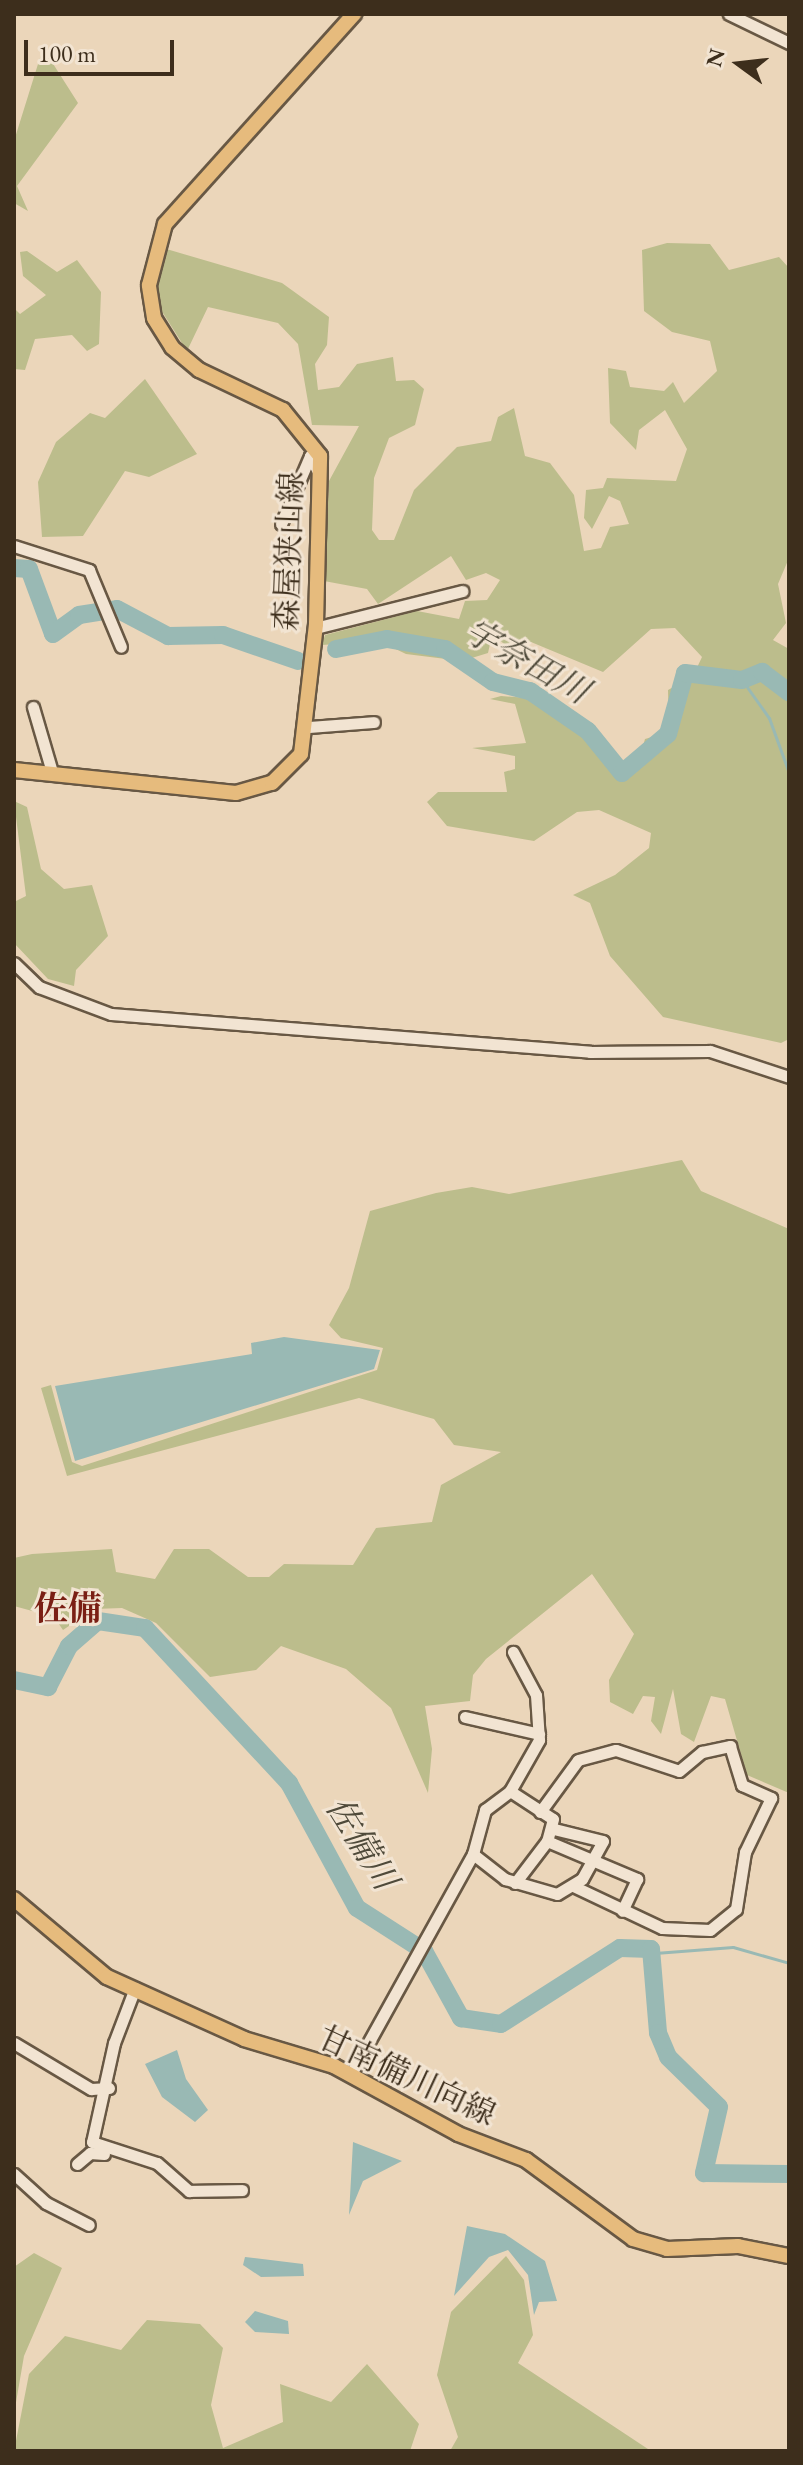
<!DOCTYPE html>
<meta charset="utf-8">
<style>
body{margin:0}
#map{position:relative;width:803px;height:2465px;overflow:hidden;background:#ebd6ba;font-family:"EB Garamond","Noto Serif JP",serif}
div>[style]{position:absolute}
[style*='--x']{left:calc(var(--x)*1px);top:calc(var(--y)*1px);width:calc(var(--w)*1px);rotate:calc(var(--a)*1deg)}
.green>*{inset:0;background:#bcbd8c}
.water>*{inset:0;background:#99b9b4}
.stream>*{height:3px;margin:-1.5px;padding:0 1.5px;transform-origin:1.5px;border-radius:1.5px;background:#99b9b4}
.river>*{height:18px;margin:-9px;padding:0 9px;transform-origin:9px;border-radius:9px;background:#99b9b4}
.roads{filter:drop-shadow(2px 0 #685844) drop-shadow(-2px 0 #685844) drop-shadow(0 2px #685844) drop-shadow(0 -2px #685844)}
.minor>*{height:11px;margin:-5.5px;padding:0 5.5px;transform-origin:5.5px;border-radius:5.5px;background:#f2e4d2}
.major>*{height:14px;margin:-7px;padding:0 7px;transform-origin:7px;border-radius:7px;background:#e6bb7d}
span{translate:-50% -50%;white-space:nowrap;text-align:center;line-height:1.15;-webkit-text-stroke:6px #f2e4d2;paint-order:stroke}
.street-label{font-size:32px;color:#3d2e1c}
.water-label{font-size:34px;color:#4f4a3a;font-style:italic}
.neighbourhood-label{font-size:34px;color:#7a1f14;font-weight:700}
.frame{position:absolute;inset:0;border:16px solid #3d2e1c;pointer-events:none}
.north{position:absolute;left:699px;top:24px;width:80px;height:80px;-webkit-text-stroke:6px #f2e4d2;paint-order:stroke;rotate:285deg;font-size:22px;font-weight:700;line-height:32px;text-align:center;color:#3d2e1c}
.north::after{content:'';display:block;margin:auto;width:28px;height:36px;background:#3d2e1c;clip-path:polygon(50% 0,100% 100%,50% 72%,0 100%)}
.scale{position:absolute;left:24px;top:40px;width:150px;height:36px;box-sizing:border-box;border:4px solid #3d2e1c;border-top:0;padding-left:10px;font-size:24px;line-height:28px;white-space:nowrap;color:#3d2e1c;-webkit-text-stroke:6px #f2e4d2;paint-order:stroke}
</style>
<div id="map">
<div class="green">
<div style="clip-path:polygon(43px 48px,78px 103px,17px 186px,28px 211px,14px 203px,14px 141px)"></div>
<div style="clip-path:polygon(667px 243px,710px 244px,729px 270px,779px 257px,789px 268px,789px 558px,778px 584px,786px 623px,773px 640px,789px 649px,789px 1039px,781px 1043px,663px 1017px,610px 956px,590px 903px,573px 895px,615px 875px,649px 848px,651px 833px,599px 810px,577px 812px,534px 841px,447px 826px,427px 802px,438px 792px,507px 792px,504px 772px,515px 769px,515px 756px,472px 748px,526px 743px,515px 704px,490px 699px,501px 696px,543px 699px,589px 729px,615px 762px,637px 767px,645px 739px,669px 732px,668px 690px,693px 676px,702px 657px,675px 628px,651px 629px,603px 672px,531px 642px,514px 651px,492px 635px,488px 653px,462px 661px,406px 654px,379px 641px,322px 645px,325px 635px,417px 611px,459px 619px,465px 601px,487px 600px,500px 580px,486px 573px,466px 580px,451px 556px,378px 604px,367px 589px,324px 581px,329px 481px,359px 426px,312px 425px,298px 344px,278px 323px,208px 307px,187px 351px,156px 302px,163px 248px,282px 283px,329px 317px,327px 345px,315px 364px,318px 390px,339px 387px,357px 364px,393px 357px,396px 381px,414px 380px,424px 389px,415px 425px,389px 438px,374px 478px,372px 530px,379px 540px,394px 540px,414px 490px,457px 447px,491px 441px,498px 417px,514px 408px,525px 456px,550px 463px,574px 495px,584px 551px,601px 548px,610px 527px,629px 524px,620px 501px,609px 496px,592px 529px,584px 518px,586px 490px,603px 488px,607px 478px,676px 481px,687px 449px,665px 410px,639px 430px,636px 450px,610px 423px,608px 368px,626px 371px,630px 387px,664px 391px,673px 382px,684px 403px,717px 371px,710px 341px,672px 332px,644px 311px,642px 250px)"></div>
<div style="clip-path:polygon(27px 251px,57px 272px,77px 260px,101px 292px,99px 344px,87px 351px,72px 335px,35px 339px,25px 370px,14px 369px,14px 308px,20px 314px,46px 295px,23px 276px,20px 252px)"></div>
<div style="clip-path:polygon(145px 379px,197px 454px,149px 477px,125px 471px,83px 536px,42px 537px,38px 482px,56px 442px,90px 413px,105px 418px)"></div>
<div style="clip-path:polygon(14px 801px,27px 807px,41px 869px,64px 889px,92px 885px,108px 936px,76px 970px,74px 986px,48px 979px,14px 943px,14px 902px,26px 896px)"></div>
<div style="clip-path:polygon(682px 1160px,701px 1191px,789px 1229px,789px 1793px,747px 1775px,725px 1699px,711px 1696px,694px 1742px,681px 1734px,673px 1689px,661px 1734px,651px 1721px,655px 1697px,643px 1696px,633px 1714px,610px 1702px,609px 1680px,634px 1634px,592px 1574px,486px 1659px,473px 1675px,470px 1701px,425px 1706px,432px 1749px,428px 1793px,391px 1708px,346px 1669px,281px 1646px,256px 1670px,210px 1677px,156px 1623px,122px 1608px,94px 1609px,63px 1630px,54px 1617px,14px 1606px,14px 1558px,32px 1554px,112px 1549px,116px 1572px,155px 1579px,174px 1549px,209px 1549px,248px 1577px,269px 1577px,284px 1564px,353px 1565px,376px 1528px,432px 1522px,441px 1485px,501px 1452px,454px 1445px,434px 1419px,359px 1398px,67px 1476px,41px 1388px,51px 1385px,72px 1462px,82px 1466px,377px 1370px,383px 1348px,341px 1338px,329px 1325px,349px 1288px,370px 1211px,436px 1193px,472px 1187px,509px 1194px)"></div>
<div style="clip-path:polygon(34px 2253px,62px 2268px,24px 2356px,14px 2414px,14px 2267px)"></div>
<div style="clip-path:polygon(506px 2256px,524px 2280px,533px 2335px,518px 2363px,651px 2451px,450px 2451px,458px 2437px,437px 2375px,451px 2312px)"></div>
<div style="clip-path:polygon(147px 2320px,200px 2324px,223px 2348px,211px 2405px,223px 2448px,283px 2422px,280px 2384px,331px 2402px,367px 2364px,419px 2424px,410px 2451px,14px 2451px,29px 2374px,65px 2336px,121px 2350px)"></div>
</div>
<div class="water">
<div style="clip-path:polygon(284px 1337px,380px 1350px,374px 1369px,75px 1461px,55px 1386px,252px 1354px,251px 1343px)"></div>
<div style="clip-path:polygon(177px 2050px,186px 2079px,208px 2110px,195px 2122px,162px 2097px,145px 2064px)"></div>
<div style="clip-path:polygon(353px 2142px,402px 2161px,363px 2181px,349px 2215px)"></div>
<div style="clip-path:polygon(467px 2226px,505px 2234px,545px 2261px,557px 2301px,539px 2302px,534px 2315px,528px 2275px,508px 2250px,489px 2257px,454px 2296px)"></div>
<div style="clip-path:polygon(245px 2257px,303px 2264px,304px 2276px,261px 2277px,243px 2265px)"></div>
<div style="clip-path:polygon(255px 2311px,288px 2321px,289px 2334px,255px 2332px,245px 2322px)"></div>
</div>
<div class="stream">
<div style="--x:742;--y:680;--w:47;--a:54.6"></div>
<div style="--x:769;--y:718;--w:59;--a:70"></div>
<div style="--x:655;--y:1953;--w:78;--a:-4.4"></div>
<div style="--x:733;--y:1947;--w:58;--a:15.9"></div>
</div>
<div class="river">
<div style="--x:14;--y:568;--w:15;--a:4"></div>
<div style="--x:29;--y:569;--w:69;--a:69.7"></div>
<div style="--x:53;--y:634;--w:32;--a:-36"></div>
<div style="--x:79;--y:615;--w:38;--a:-9"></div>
<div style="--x:117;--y:609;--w:58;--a:27.9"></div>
<div style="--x:168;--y:636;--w:55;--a:-1"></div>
<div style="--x:223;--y:635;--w:79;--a:19.1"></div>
<div style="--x:336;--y:649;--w:52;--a:-11.1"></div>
<div style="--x:387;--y:639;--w:59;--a:9.8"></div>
<div style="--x:445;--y:649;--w:58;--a:34.5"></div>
<div style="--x:493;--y:682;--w:38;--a:14"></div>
<div style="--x:530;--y:691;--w:70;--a:34.6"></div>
<div style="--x:588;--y:731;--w:54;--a:51"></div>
<div style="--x:622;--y:773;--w:60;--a:-40.3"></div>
<div style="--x:668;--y:734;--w:63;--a:-74.4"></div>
<div style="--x:685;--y:673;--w:57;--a:7"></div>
<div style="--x:742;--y:680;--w:22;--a:-22"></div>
<div style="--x:762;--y:672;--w:34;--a:37"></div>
<div style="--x:14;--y:1680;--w:35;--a:12"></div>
<div style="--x:48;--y:1687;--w:46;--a:-62.9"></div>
<div style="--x:69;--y:1646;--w:38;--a:-41"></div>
<div style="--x:98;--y:1621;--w:48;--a:8.5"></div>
<div style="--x:145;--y:1628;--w:212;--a:47.1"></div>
<div style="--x:289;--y:1783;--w:142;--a:61.5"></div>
<div style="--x:357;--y:1908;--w:80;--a:32.7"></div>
<div style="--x:424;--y:1951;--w:77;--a:61.1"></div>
<div style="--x:461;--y:2018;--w:40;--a:8.5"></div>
<div style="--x:501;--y:2024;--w:141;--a:-32.6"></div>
<div style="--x:620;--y:1948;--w:31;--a:2"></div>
<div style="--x:651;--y:1949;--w:84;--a:85.2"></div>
<div style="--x:658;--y:2033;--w:26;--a:67"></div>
<div style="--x:668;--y:2057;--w:71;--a:44.4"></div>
<div style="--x:719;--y:2107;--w:68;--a:102.8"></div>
<div style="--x:704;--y:2173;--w:85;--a:0.7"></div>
</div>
<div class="roads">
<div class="minor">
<div style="--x:729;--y:14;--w:67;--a:25.8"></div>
<div style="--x:281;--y:524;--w:74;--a:-66.9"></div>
<div style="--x:310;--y:456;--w:18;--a:63"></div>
<div style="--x:14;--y:546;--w:79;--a:17.7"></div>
<div style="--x:89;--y:570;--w:83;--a:67.4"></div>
<div style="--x:315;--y:628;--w:152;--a:-14.1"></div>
<div style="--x:33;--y:707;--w:68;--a:73.7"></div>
<div style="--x:308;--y:727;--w:66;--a:-4.3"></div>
<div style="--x:14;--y:963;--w:35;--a:44"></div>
<div style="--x:39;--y:987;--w:77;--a:20.6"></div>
<div style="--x:111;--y:1014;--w:481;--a:4.5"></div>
<div style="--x:590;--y:1052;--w:120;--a:-0.5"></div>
<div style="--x:710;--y:1051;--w:83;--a:18.2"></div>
<div style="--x:465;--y:1717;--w:76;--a:12.9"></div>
<div style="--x:510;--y:1791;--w:51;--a:33.1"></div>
<div style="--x:553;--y:1819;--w:23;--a:105"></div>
<div style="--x:547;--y:1841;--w:98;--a:22.9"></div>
<div style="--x:637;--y:1879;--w:35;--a:115"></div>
<div style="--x:540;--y:1812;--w:64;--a:-53.8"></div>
<div style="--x:578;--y:1760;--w:39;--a:-15"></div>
<div style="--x:616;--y:1750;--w:66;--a:18.4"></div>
<div style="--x:679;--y:1771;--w:30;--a:-40"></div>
<div style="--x:702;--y:1752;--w:29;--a:-12"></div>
<div style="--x:730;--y:1746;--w:41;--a:72.9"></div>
<div style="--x:742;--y:1785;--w:32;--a:24"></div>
<div style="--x:771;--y:1798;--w:60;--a:115.7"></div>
<div style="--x:745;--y:1852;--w:58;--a:99"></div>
<div style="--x:736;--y:1909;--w:33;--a:141"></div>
<div style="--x:710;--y:1930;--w:48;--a:-177.6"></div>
<div style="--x:662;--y:1928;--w:98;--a:-154.7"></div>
<div style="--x:473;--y:1854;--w:41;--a:38"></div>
<div style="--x:505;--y:1879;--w:54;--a:16.1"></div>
<div style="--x:557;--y:1894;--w:29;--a:-31"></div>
<div style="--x:582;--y:1879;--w:43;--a:-61.1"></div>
<div style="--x:603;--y:1841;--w:50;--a:-166.2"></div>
<div style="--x:515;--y:1883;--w:53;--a:-52.7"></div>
<div style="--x:135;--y:1988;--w:59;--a:110.9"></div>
<div style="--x:114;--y:2043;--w:101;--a:102.5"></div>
<div style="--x:92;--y:2142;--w:68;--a:17.9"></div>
<div style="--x:157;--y:2163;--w:43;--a:41.2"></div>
<div style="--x:189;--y:2191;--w:53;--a:-1.1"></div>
<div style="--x:14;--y:2043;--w:90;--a:30.9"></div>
<div style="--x:91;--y:2089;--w:18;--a:-3"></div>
<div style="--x:351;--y:2074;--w:252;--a:-61"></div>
<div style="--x:473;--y:1854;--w:46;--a:-74.7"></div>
<div style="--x:485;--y:1810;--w:31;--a:-37"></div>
<div style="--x:510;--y:1791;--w:59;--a:-60.4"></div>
<div style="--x:539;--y:1740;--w:45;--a:-93.8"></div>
<div style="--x:536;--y:1695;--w:49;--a:-118.1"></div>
<div style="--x:77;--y:2164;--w:17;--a:-40"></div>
<div style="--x:90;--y:2153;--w:14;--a:4"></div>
<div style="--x:14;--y:2174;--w:43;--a:42.2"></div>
<div style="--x:46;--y:2203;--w:48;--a:27.1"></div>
</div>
<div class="major">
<div style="--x:14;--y:770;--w:223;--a:5.9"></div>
<div style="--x:236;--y:793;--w:37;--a:-16"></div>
<div style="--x:272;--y:783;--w:41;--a:-45"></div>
<div style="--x:301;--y:754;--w:131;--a:-83.4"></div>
<div style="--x:316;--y:624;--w:168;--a:-88.6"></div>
<div style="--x:320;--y:456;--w:59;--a:-128.8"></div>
<div style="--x:283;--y:410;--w:93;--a:-154.5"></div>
<div style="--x:199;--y:370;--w:35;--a:-140"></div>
<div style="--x:172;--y:347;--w:34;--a:-122"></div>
<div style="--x:154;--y:318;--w:33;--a:-99"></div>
<div style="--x:149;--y:285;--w:63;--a:-75.3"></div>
<div style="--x:165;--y:224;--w:283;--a:-48"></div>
<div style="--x:14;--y:1899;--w:121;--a:40"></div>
<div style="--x:107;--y:1977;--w:150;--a:24.3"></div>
<div style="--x:244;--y:2039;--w:94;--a:16.7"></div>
<div style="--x:334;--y:2066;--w:141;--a:28.7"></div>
<div style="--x:458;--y:2134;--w:73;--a:20.9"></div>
<div style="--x:526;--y:2160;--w:133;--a:36.4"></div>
<div style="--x:633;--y:2239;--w:35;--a:16"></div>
<div style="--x:667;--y:2249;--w:71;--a:-2.4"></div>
<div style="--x:738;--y:2246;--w:52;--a:11.1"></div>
</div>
</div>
<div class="street-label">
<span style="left:289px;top:551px;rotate:-88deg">森屋狭山線</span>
<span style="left:407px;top:2076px;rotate:25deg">甘南備川向線</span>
</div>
<div class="water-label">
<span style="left:527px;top:661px;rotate:29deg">宇奈田川</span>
<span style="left:362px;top:1843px;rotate:58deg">佐備川</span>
</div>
<div class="neighbourhood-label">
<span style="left:68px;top:1609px">佐備</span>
</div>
<div class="frame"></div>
<div class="north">N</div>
<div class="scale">100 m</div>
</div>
